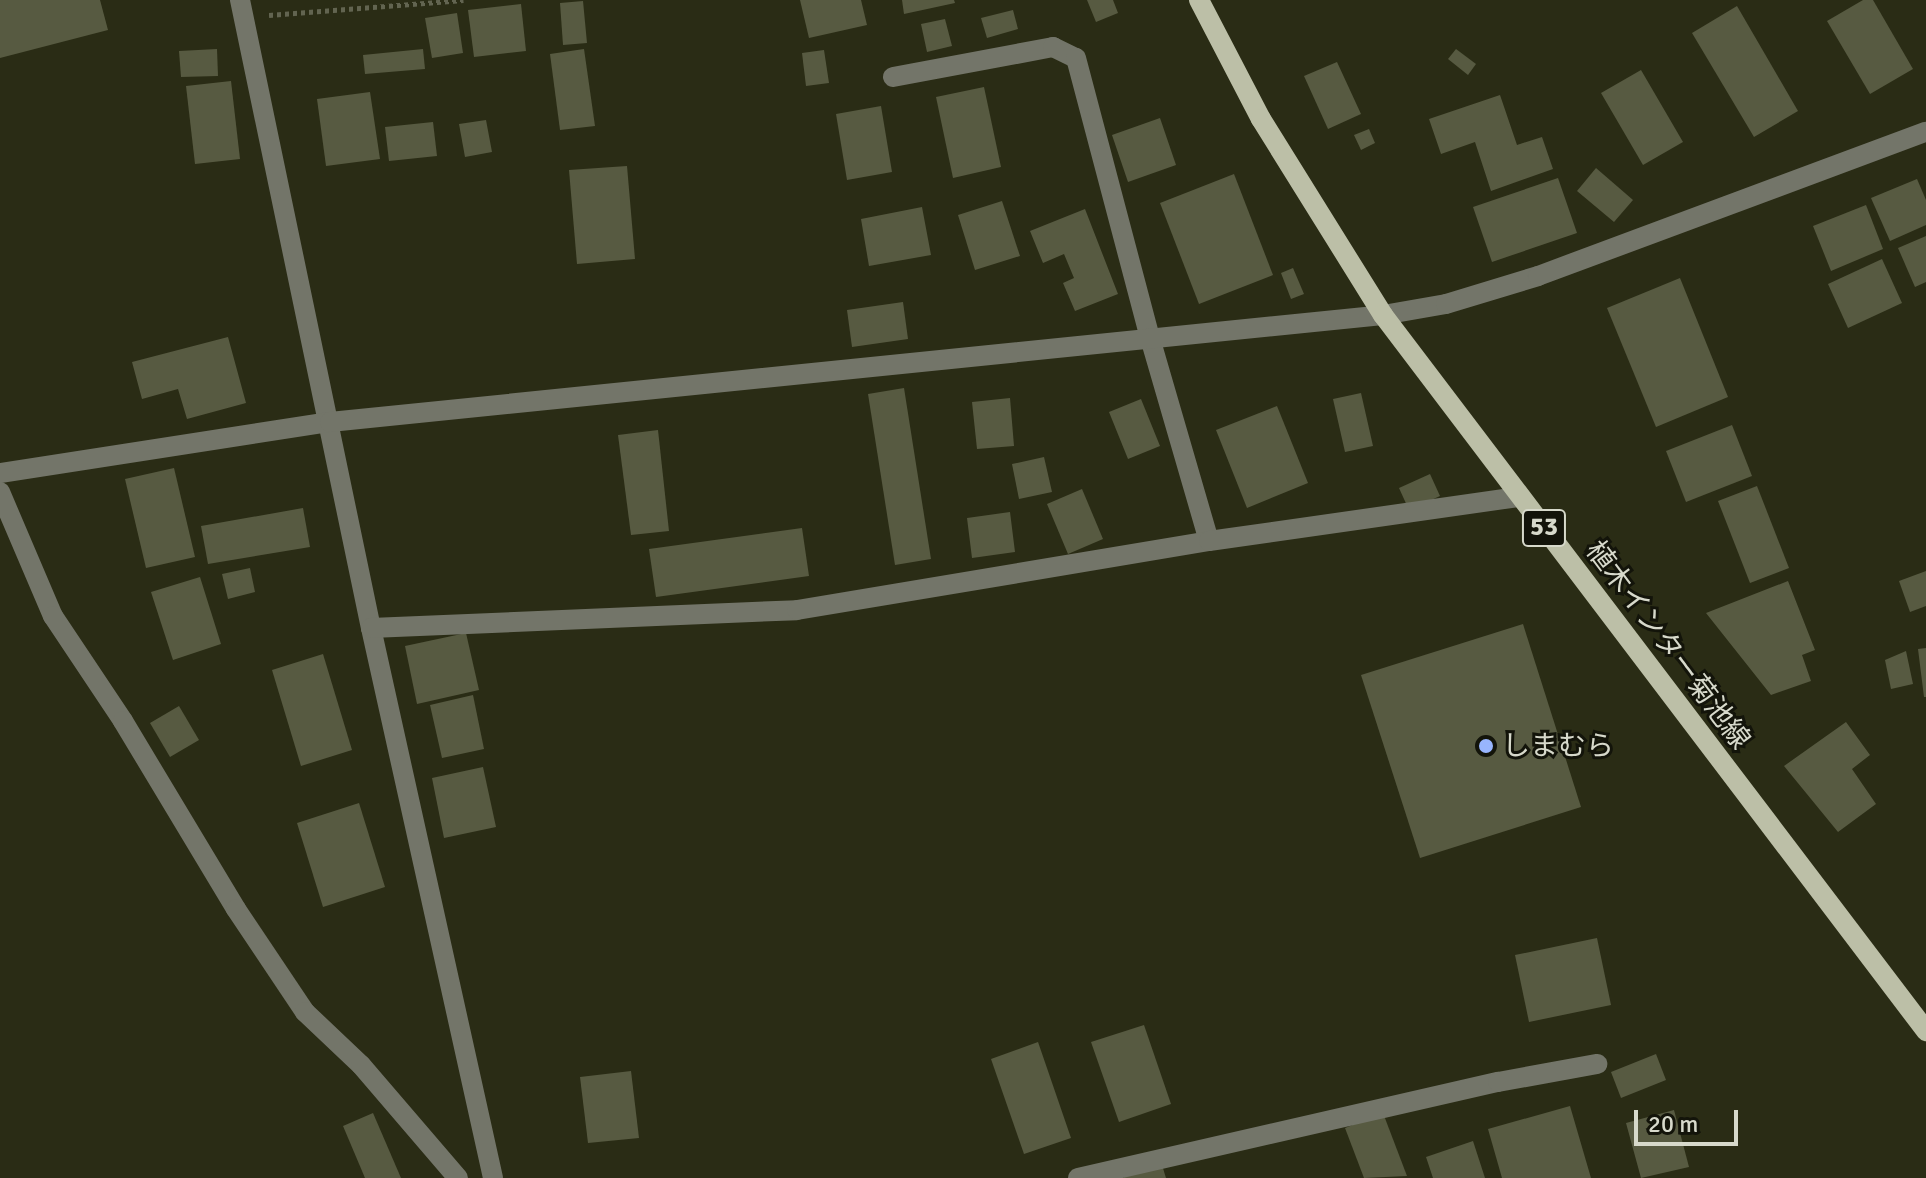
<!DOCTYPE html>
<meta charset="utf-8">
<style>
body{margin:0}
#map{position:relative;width:1926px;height:1178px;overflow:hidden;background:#2a2c15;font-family:Signika,"Noto Sans JP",sans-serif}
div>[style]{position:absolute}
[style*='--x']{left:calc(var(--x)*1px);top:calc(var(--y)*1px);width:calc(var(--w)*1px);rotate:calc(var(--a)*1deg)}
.building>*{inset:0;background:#575a41}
.path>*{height:5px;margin-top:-2.5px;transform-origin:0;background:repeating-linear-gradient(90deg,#626450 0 4px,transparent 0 8px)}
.minor>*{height:20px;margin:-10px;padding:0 10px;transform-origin:10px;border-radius:10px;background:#737569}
.major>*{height:20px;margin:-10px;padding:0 10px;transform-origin:10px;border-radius:10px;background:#bcbfa7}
.dots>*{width:22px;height:22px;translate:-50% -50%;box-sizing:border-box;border:4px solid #13140a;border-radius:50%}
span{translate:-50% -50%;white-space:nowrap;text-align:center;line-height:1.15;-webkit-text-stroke:6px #13140a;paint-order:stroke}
.shield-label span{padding:2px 6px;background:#13140a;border:2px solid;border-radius:6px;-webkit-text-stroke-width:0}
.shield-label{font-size:26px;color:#d7d9cb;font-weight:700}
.street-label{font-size:28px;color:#d7d9cb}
.poi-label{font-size:28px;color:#d7d9cb}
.left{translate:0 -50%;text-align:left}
.scale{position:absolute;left:1634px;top:1110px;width:104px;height:36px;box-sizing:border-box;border:4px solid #d7d9cb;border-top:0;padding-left:10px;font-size:24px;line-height:28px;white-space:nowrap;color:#d7d9cb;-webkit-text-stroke:6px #13140a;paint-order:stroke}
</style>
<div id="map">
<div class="building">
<div style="clip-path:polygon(0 0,100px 0,108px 30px,0 58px)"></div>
<div style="clip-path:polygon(800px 0,861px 0,867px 25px,809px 38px)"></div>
<div style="clip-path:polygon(902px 0,954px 0,955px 3px,904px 14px)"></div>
<div style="clip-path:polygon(1087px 0,1113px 0,1118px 13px,1096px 22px)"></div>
<div style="clip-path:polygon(1863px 0,1873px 0,1913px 69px,1870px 94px,1827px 21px)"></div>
<div style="clip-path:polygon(583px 1px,587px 43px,563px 45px,560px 3px)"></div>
<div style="clip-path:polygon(521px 4px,526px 51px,474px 57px,468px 10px)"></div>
<div style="clip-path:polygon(1737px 6px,1798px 111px,1754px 137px,1692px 33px)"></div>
<div style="clip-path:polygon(1013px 10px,1018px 29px,987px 38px,981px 18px)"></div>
<div style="clip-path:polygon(457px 13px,463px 53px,432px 58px,425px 18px)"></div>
<div style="clip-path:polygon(945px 19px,952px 46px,927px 52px,921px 24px)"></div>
<div style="clip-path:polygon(217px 49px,218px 76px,181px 77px,179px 51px)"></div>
<div style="clip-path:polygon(423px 49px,425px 69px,365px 74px,363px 55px)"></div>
<div style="clip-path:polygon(584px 49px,595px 126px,560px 130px,550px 54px)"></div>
<div style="clip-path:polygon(1456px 49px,1476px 64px,1468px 75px,1448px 59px)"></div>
<div style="clip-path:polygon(824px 50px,829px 83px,806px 86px,802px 53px)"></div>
<div style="clip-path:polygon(1337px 62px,1361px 114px,1328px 129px,1304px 76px)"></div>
<div style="clip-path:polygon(1641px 70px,1683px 142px,1643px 165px,1601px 93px)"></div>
<div style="clip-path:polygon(231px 81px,240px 159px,195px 164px,186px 86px)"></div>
<div style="clip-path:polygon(984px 87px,1001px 167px,953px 178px,936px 97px)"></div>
<div style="clip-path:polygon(370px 92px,380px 159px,326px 166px,317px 99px)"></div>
<div style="clip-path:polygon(1500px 95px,1517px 145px,1542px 137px,1553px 169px,1491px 191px,1475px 142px,1441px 154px,1429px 119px)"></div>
<div style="clip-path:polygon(881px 106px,892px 172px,847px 180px,836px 114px)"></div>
<div style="clip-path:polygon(1160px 118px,1176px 165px,1128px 182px,1112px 135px)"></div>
<div style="clip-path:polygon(486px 120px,492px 152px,465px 157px,459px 124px)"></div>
<div style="clip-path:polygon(433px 122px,437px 156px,389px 161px,385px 127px)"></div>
<div style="clip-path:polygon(1369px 129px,1375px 143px,1361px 150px,1354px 135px)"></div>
<div style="clip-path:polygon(627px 166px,635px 259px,577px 264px,569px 170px)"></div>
<div style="clip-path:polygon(1596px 168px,1633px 200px,1614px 222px,1577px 191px)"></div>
<div style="clip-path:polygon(1234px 174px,1273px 275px,1199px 304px,1160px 203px)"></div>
<div style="clip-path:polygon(1558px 178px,1577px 233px,1492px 262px,1473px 207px)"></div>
<div style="clip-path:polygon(1917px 179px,1926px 200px,1926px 225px,1890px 241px,1871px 198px)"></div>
<div style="clip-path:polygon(1002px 201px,1020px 256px,975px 270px,958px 215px)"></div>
<div style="clip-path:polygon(1866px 205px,1883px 249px,1831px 271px,1813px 226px)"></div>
<div style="clip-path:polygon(922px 207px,931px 255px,869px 266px,861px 219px)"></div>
<div style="clip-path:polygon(1085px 209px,1118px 294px,1075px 311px,1063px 283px,1074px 278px,1064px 254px,1043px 263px,1030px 231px)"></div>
<div style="clip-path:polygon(1926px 236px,1926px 282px,1915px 287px,1898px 248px)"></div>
<div style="clip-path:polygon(1882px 259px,1902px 303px,1848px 328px,1828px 284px)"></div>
<div style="clip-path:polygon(1293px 268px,1304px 294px,1291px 299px,1281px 273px)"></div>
<div style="clip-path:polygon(1680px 278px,1728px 397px,1656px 427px,1607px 308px)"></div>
<div style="clip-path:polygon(903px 302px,908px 339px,852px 347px,847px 310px)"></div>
<div style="clip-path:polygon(228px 337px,246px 403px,187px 419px,178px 389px,142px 399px,132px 362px)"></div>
<div style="clip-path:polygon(904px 388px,931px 559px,895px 565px,868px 394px)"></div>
<div style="clip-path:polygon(1361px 393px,1373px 446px,1345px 452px,1333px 399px)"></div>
<div style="clip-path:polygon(1010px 398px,1014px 446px,977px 449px,972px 402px)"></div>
<div style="clip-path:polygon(1141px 399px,1160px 446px,1128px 459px,1109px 412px)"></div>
<div style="clip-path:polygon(1277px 406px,1308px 483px,1247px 508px,1216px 430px)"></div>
<div style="clip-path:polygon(1732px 425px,1752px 476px,1686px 502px,1666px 451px)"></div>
<div style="clip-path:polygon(658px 430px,669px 531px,631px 535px,618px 435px)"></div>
<div style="clip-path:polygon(1044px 457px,1052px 492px,1019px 499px,1012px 464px)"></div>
<div style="clip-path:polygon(174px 468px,195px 557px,146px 568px,125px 479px)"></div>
<div style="clip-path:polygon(1430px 474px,1440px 496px,1409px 510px,1399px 488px)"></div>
<div style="clip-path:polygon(1757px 486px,1789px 568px,1750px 583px,1718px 501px)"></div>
<div style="clip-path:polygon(1082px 489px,1103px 539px,1068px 554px,1047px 504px)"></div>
<div style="clip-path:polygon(303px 508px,310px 547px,208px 564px,201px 526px)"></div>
<div style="clip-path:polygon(1010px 512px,1015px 552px,972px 558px,967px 518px)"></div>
<div style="clip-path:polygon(802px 528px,809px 576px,656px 597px,649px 549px)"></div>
<div style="clip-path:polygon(250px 568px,255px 592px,228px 599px,222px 574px)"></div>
<div style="clip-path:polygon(1926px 571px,1926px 606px,1910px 612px,1899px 581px)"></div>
<div style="clip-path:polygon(200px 577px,221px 644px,173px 660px,151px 592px)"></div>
<div style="clip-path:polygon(1788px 581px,1815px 650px,1802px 655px,1811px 681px,1771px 695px,1706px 613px)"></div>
<div style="clip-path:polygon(1523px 624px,1581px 807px,1420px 858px,1361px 675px)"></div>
<div style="clip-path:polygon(466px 633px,479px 690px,417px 704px,405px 646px)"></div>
<div style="clip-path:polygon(1926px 648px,1926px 697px,1924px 697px,1918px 649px)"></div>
<div style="clip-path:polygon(1906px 651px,1913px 684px,1891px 689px,1885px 660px)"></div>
<div style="clip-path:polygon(323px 654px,352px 750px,301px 766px,272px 670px)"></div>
<div style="clip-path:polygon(473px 695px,484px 749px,442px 758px,430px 705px)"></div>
<div style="clip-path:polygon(179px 706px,199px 740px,170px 757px,150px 723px)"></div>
<div style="clip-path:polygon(1846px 722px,1870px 755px,1852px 769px,1876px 804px,1838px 832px,1784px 766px)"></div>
<div style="clip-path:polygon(483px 767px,496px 827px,444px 838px,432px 778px)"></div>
<div style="clip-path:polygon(359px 803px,385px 887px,323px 907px,297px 823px)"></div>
<div style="clip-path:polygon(1597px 938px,1611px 1005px,1529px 1022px,1515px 955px)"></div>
<div style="clip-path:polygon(1144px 1025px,1171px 1104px,1119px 1122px,1091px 1042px)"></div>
<div style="clip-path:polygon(1038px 1042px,1071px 1138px,1024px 1154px,991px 1059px)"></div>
<div style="clip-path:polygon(1656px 1054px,1666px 1080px,1621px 1098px,1611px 1072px)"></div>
<div style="clip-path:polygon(631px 1071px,639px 1138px,588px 1143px,580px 1077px)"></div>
<div style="clip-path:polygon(1570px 1106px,1591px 1178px,1502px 1178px,1488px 1129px)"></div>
<div style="clip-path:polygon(1674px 1110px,1689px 1167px,1641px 1178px,1626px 1123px)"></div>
<div style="clip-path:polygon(373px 1113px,401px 1178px,365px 1178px,343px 1126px)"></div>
<div style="clip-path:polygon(1383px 1113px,1407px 1176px,1364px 1178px,1345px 1128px)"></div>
<div style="clip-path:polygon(1473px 1141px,1485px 1178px,1433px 1178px,1426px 1157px)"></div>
<div style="clip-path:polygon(1162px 1165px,1166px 1178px,1124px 1178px,1124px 1177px)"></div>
</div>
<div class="path">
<div style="--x:269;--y:15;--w:195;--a:-4.4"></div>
</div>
<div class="minor">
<div style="--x:240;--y:0;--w:642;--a:78.22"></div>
<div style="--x:371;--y:628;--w:563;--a:77.49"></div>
<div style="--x:893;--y:77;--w:163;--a:-10.6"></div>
<div style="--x:1053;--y:47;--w:25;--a:26"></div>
<div style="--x:1076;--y:58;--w:290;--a:75.2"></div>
<div style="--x:1150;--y:338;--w:211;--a:73.8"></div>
<div style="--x:0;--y:473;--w:334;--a:-8.8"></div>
<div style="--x:330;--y:422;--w:1058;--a:-5.8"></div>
<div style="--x:1383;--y:315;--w:64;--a:-9.9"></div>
<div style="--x:1446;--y:304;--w:96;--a:-16.9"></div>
<div style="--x:1538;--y:276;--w:414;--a:-20.4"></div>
<div style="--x:0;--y:492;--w:135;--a:66.9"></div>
<div style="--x:53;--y:616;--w:126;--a:56.3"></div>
<div style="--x:123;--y:721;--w:219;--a:59"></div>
<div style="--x:236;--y:909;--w:124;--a:56.2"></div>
<div style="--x:305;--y:1012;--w:77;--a:43.4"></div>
<div style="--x:361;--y:1065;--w:149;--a:49.4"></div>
<div style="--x:371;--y:628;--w:426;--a:-2.4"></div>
<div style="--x:797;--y:610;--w:418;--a:-9.5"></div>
<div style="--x:1209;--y:541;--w:314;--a:-8.1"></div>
<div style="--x:1078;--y:1178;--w:431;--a:-12.9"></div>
<div style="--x:1498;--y:1082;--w:101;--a:-10.3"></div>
</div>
<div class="major">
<div style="--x:1199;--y:0;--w:134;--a:62.5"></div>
<div style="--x:1261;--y:119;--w:231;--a:58.1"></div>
<div style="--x:1383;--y:315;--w:899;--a:52.82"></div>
</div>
<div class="dots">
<div style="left:1486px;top:746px;background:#98b5fd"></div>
</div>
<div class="shield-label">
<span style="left:1544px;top:528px">53</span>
</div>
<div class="street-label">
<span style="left:1668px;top:645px;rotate:53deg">植木インター菊池線</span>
</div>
<div class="poi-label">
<span class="left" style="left:1502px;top:746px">しまむら</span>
</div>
<div class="scale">20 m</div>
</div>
